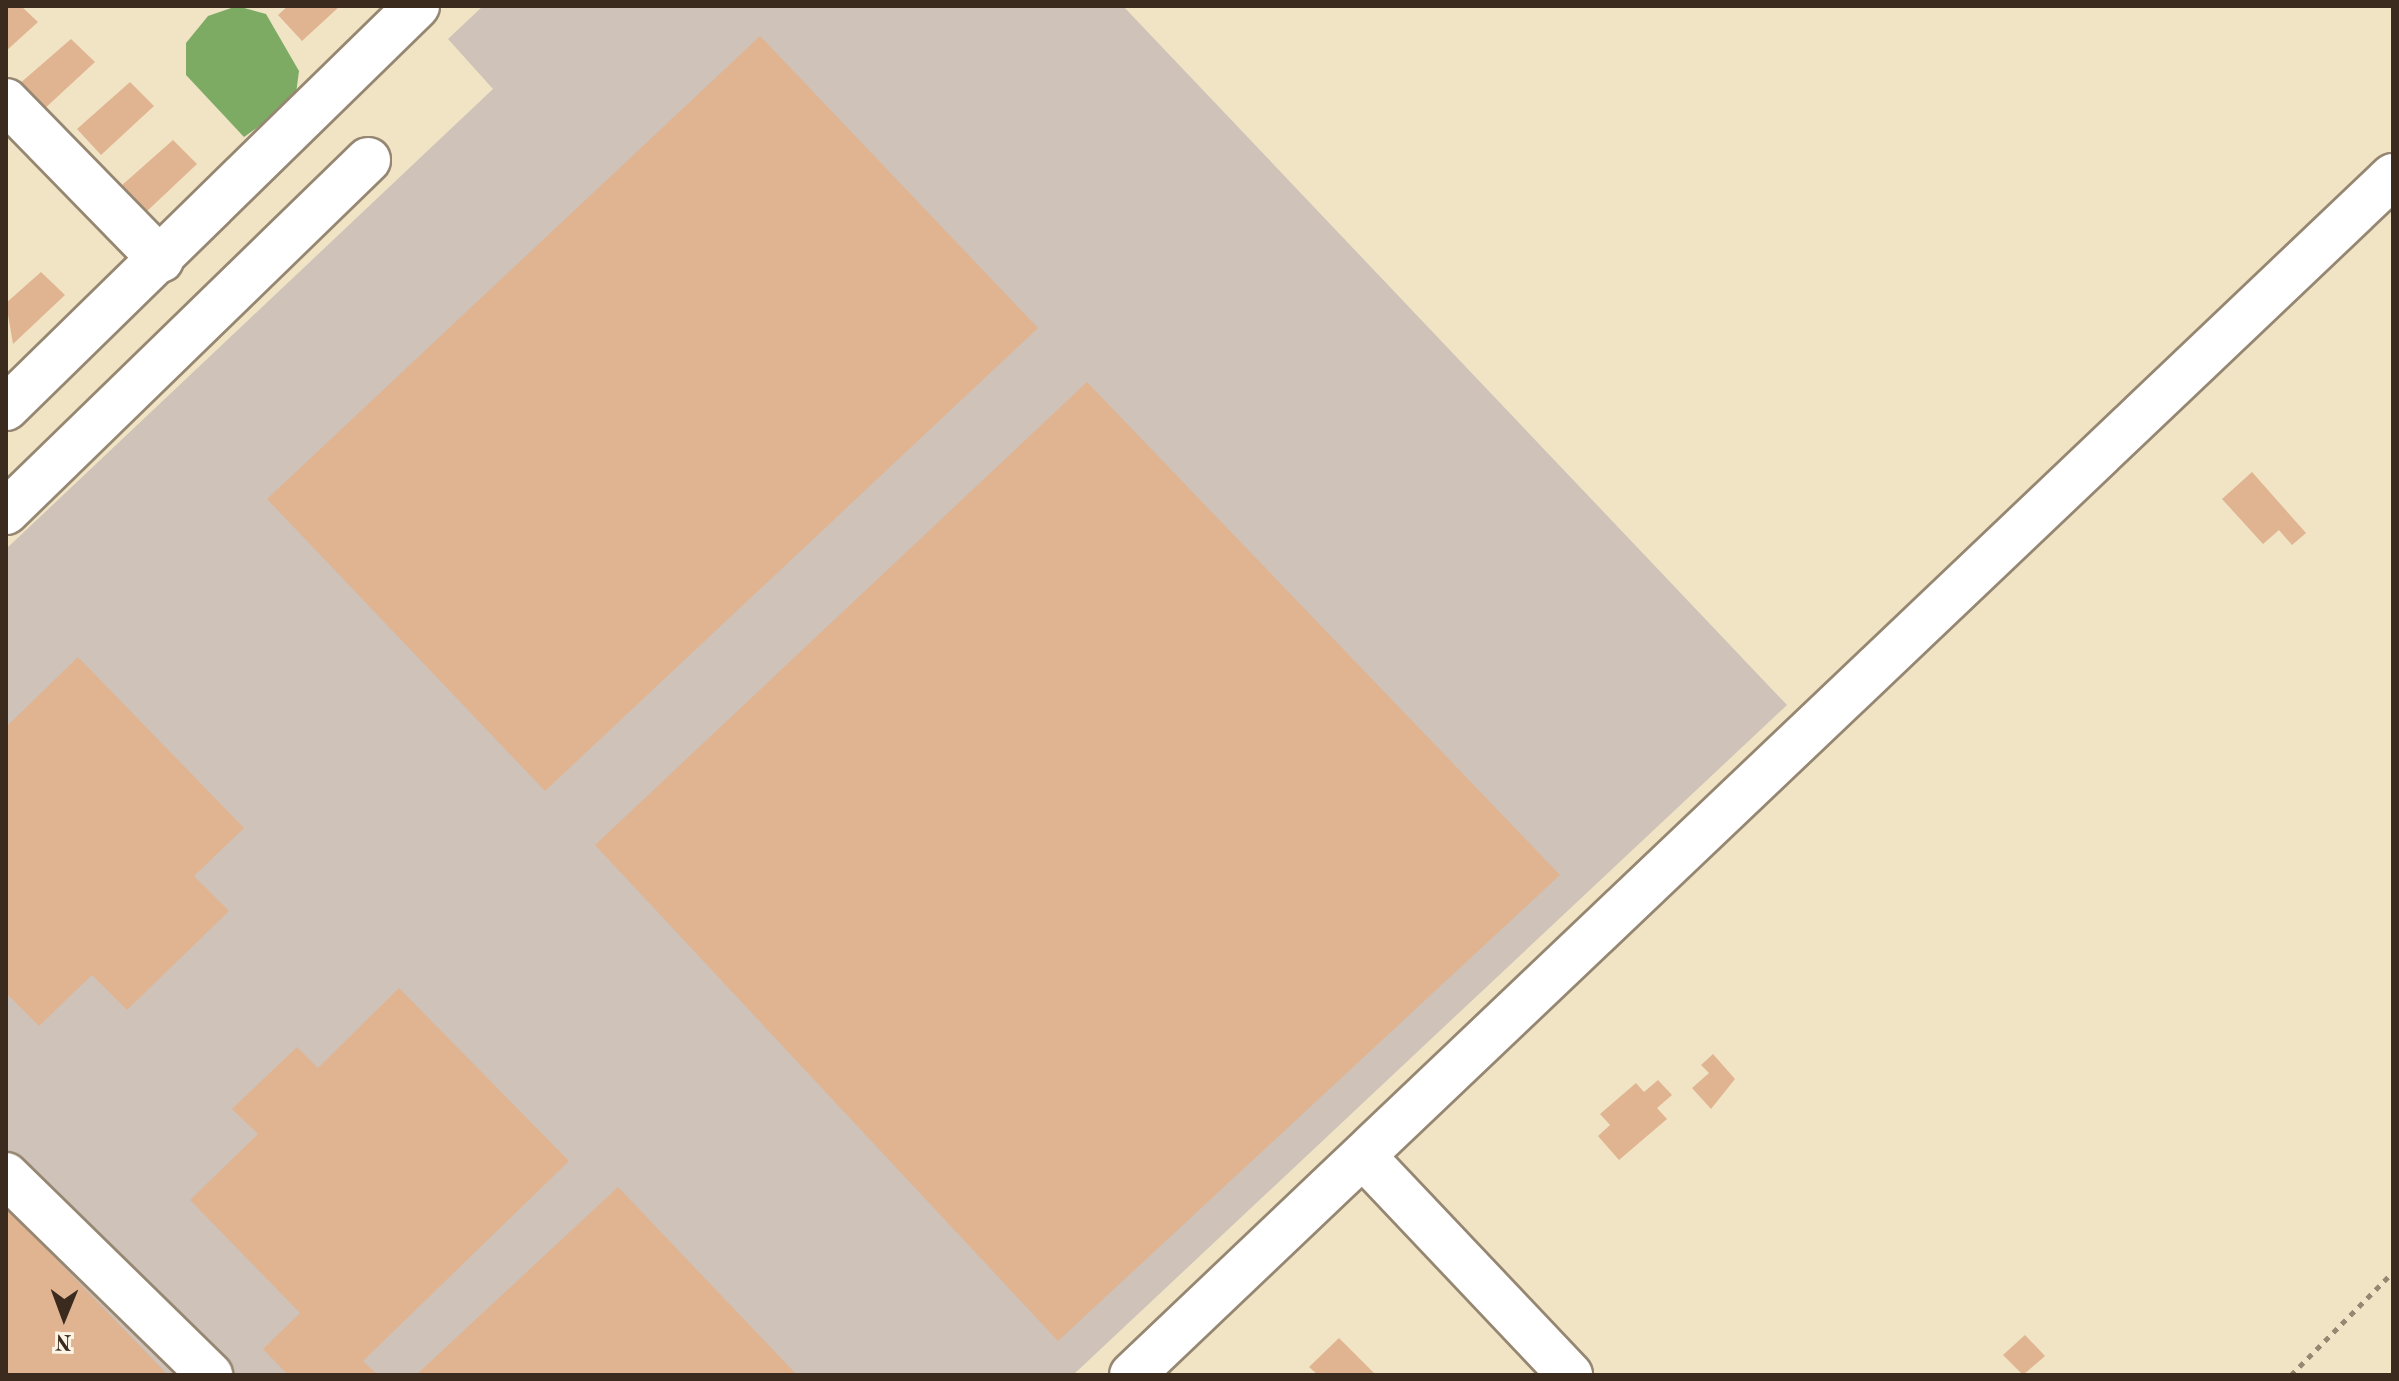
<!DOCTYPE html>
<style>
body{margin:0}
#map{position:relative;width:2399px;height:1381px;overflow:hidden;background:#f0e4c5;font-family:"Old Standard TT",serif}
div>[style]{position:absolute}
[style*='--x']{left:calc(var(--x)*1px);top:calc(var(--y)*1px);width:calc(var(--w)*1px);rotate:calc(var(--a)*1deg)}
.industrial>*{inset:0;background:#cec2b9}
.forest>*{inset:0;background:#7eab64}
.building>*{inset:0;background:#e0b491}
.path>*{height:5px;margin-top:-2.5px;transform-origin:0;background:repeating-linear-gradient(90deg,#968772 0 6px,transparent 0 12px)}
.roads{filter:drop-shadow(2px 0 #968772) drop-shadow(-2px 0 #968772) drop-shadow(0 2px #968772) drop-shadow(0 -2px #968772)}
.minor>*{height:44px;margin:-22px;padding:0 22px;transform-origin:22px;border-radius:22px;background:#fff}
span{translate:-50% -50%;white-space:nowrap;text-align:center;line-height:1.15;-webkit-text-stroke:6px #fcf5e5;paint-order:stroke}
.frame{position:absolute;inset:0;border:8px solid #3b2a1e;pointer-events:none}
.north{position:absolute;left:24px;top:1277px;width:80px;height:80px;-webkit-text-stroke:6px #fcf5e5;paint-order:stroke;rotate:181deg;font-size:22px;font-weight:700;line-height:32px;text-align:center;color:#3b2a1e}
.north::after{content:'';display:block;margin:auto;width:28px;height:36px;background:#3b2a1e;clip-path:polygon(50% 0,100% 100%,50% 72%,0 100%)}
</style>
<div id="map">
<div class="industrial">
<div style="clip-path:polygon(483px 6px,1123px 6px,1787px 705px,1073px 1375px,6px 1375px,6px 549px,493px 89px,448px 39px)"></div>
</div>
<div class="forest">
<div style="clip-path:polygon(237px 6px,266px 14px,299px 71px,295px 101px,244px 137px,186px 75px,186px 43px,208px 16px)"></div>
</div>
<div class="building">
<div style="clip-path:polygon(6px 6px,21px 6px,38px 22px,6px 51px)"></div>
<div style="clip-path:polygon(288px 6px,340px 6px,302px 41px,278px 15px)"></div>
<div style="clip-path:polygon(760px 36px,1038px 328px,545px 791px,267px 499px)"></div>
<div style="clip-path:polygon(71px 39px,95px 62px,42px 111px,18px 85px)"></div>
<div style="clip-path:polygon(130px 82px,154px 106px,101px 155px,77px 129px)"></div>
<div style="clip-path:polygon(173px 140px,197px 164px,145px 213px,121px 186px)"></div>
<div style="clip-path:polygon(41px 272px,65px 295px,13px 344px,6px 303px)"></div>
<div style="clip-path:polygon(1087px 382px,1560px 875px,1058px 1341px,595px 845px)"></div>
<div style="clip-path:polygon(2252px 472px,2306px 533px,2292px 545px,2279px 530px,2263px 544px,2222px 499px)"></div>
<div style="clip-path:polygon(78px 657px,244px 828px,194px 876px,229px 911px,127px 1010px,92px 975px,39px 1026px,6px 993px,6px 727px)"></div>
<div style="clip-path:polygon(399px 988px,569px 1161px,363px 1361px,378px 1375px,288px 1375px,263px 1349px,300px 1313px,190px 1200px,258px 1134px,232px 1109px,297px 1047px,318px 1068px)"></div>
<div style="clip-path:polygon(1713px 1054px,1735px 1079px,1711px 1109px,1692px 1088px,1709px 1073px,1701px 1065px)"></div>
<div style="clip-path:polygon(1658px 1080px,1672px 1095px,1657px 1108px,1667px 1119px,1619px 1160px,1598px 1136px,1610px 1125px,1600px 1114px,1636px 1083px,1644px 1092px)"></div>
<div style="clip-path:polygon(618px 1187px,797px 1375px,416px 1375px)"></div>
<div style="clip-path:polygon(6px 1207px,168px 1375px,6px 1375px)"></div>
<div style="clip-path:polygon(2025px 1335px,2045px 1356px,2023px 1375px,2003px 1355px)"></div>
<div style="clip-path:polygon(1339px 1338px,1376px 1375px,1318px 1375px,1309px 1367px)"></div>
</div>
<div class="path">
<div style="--x:2291;--y:1375;--w:145;--a:-45.3"></div>
</div>
<div class="roads">
<div class="minor">
<div style="--x:6;--y:101;--w:222;--a:45.7"></div>
<div style="--x:6;--y:408;--w:575;--a:-44.37"></div>
<div style="--x:6;--y:512;--w:505;--a:-44.2"></div>
<div style="--x:1364;--y:1157;--w:300;--a:46.6"></div>
<div style="--x:6;--y:1175;--w:286;--a:44.4"></div>
<div style="--x:1132;--y:1375;--w:1740;--a:-43.56"></div>
</div>
</div>
<div class="frame"></div>
<div class="north">N</div>
</div>
